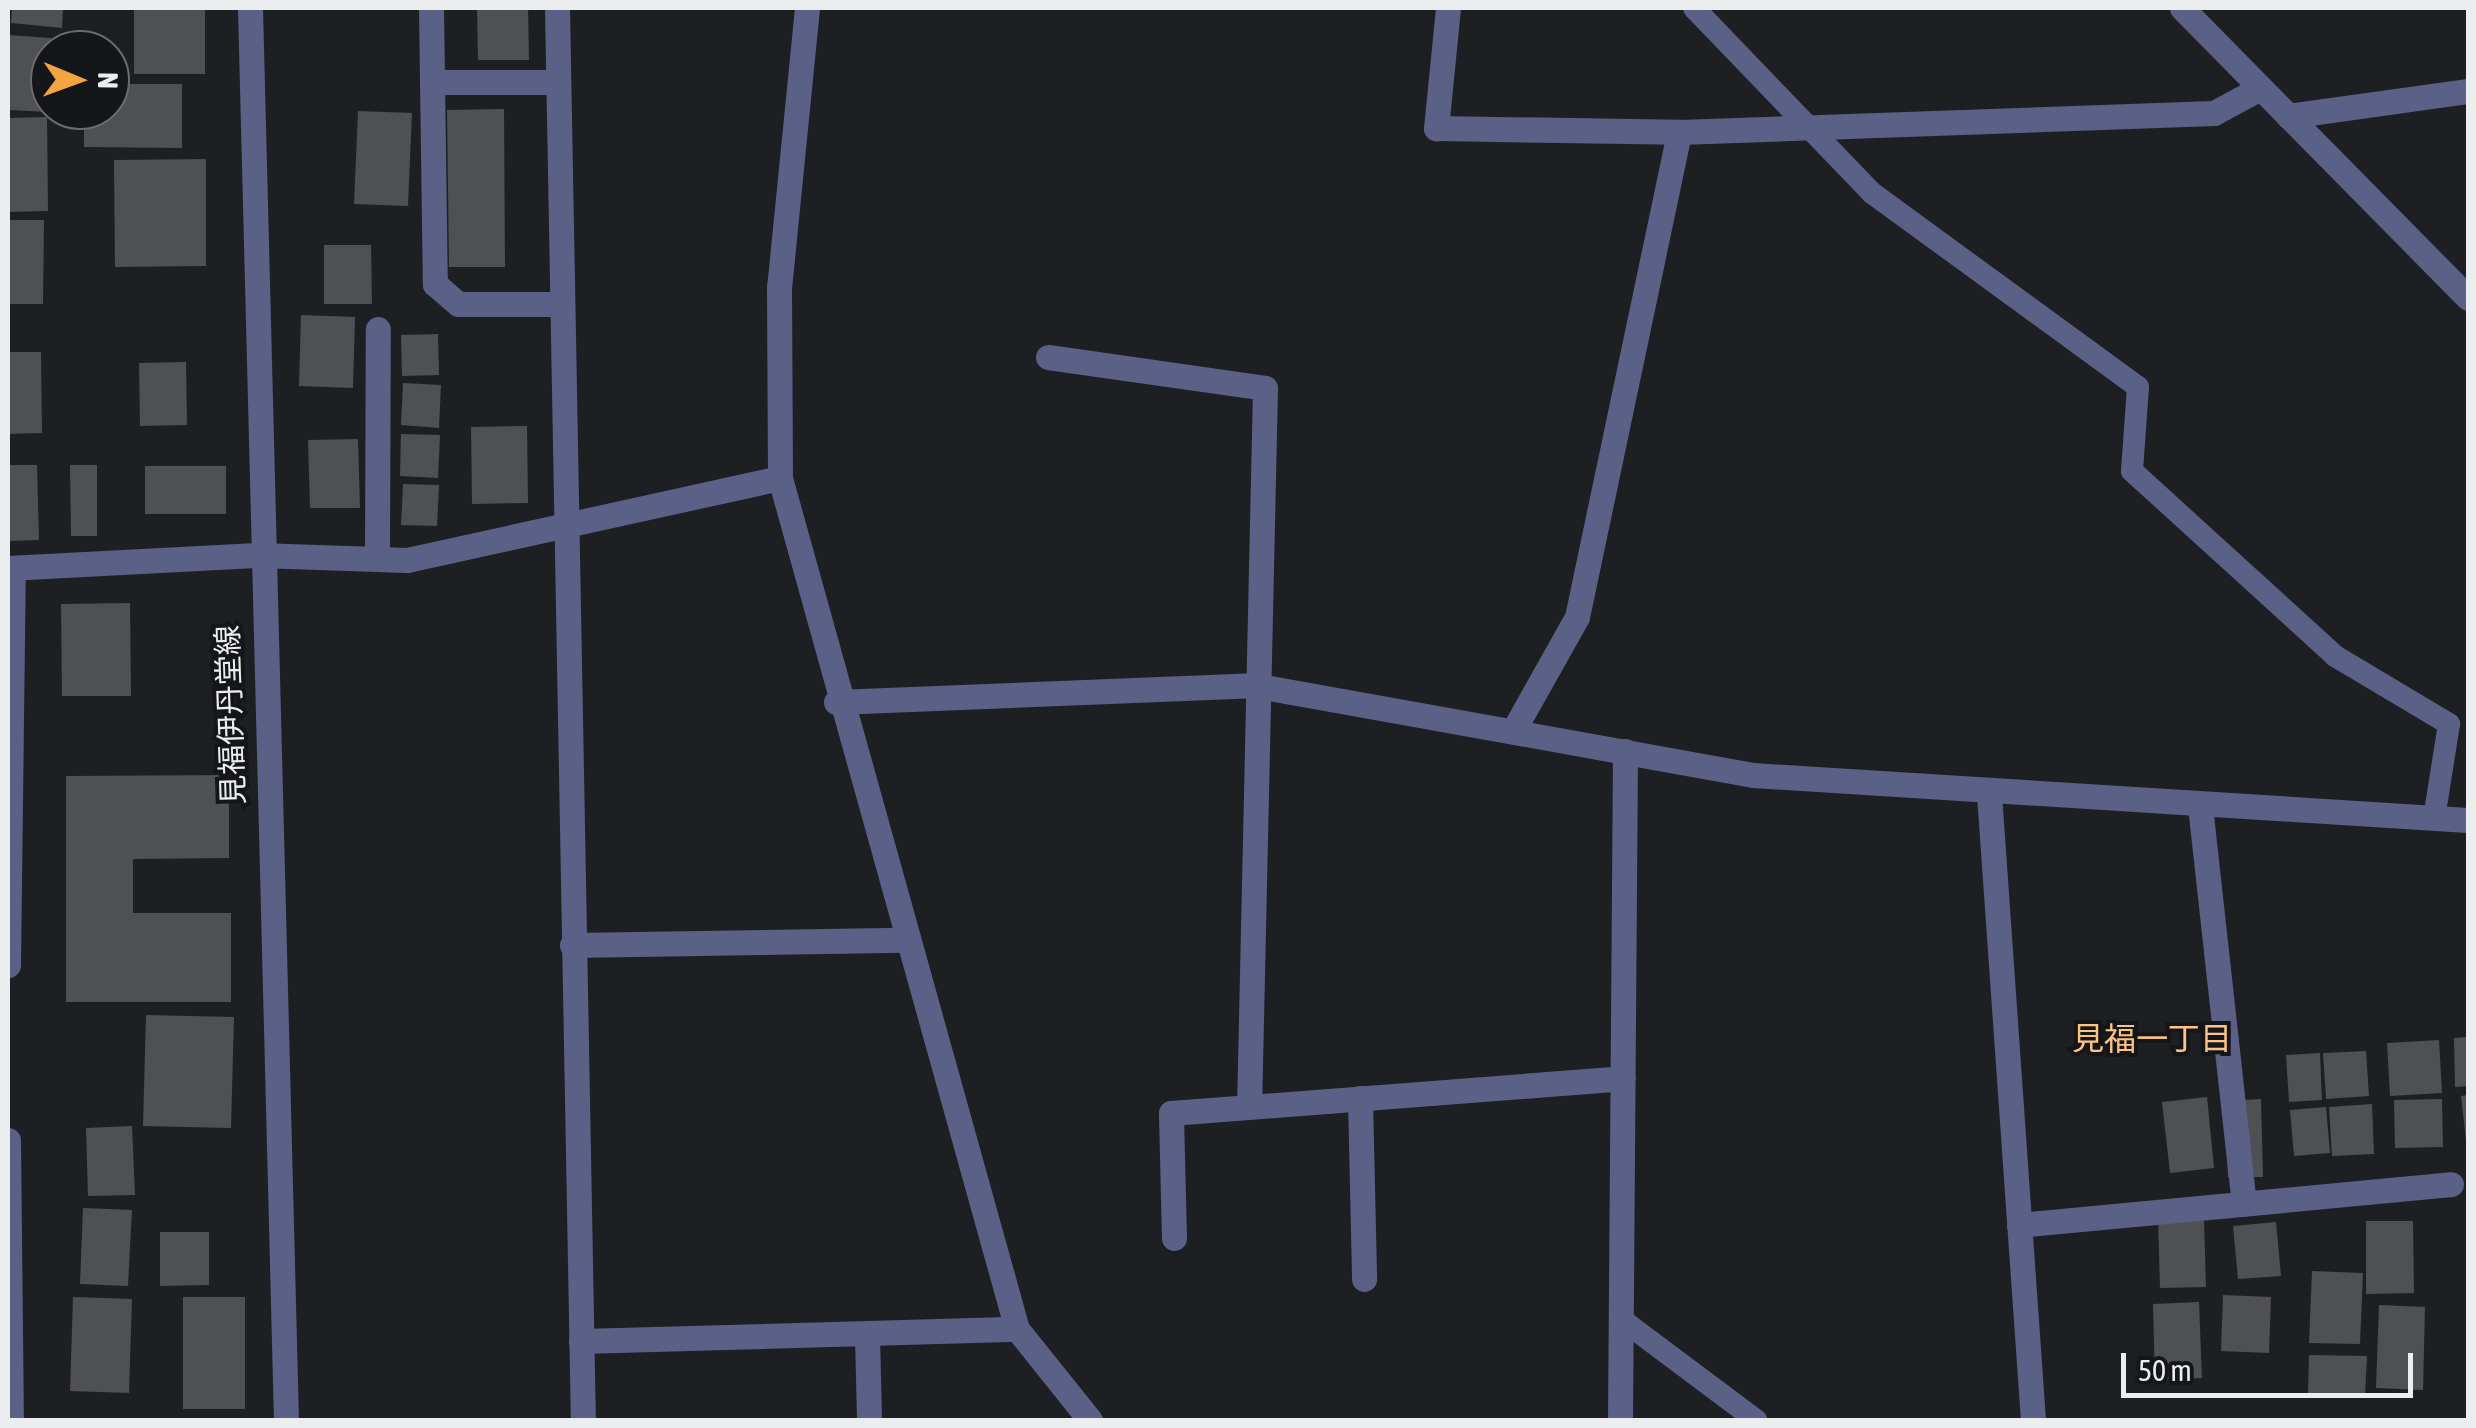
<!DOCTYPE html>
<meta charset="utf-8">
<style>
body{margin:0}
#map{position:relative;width:2476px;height:1428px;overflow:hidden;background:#1e1f22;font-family:"Asap Condensed","Noto Sans JP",sans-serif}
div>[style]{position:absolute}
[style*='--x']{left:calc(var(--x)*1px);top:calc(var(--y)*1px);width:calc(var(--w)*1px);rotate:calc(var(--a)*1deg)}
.building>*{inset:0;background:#4f5054}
.service>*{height:22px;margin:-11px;padding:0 11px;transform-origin:11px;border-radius:11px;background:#5b6087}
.minor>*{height:25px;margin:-12.5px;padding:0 12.5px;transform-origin:12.5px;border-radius:12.5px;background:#5b6087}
.tertiary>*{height:25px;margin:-12.5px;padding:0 12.5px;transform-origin:12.5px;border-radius:12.5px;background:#5b6087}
span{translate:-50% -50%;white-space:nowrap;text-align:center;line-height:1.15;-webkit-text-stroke:8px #151619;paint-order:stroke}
.street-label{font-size:30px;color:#ecedef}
.neighbourhood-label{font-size:32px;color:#fbc386}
.frame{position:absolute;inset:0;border:10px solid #ecedef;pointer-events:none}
.north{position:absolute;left:30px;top:30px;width:100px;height:100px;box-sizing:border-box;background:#151619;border:2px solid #6b6c6f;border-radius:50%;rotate:91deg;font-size:28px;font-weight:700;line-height:40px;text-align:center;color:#ecedef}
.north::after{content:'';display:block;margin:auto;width:35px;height:45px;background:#f3a443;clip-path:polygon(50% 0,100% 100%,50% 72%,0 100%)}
.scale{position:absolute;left:2121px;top:1353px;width:292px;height:45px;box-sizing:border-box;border:5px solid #ecedef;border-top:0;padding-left:12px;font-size:30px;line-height:35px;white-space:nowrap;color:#ecedef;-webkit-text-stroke:8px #151619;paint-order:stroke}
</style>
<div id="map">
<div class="building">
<div style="clip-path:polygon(12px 8px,63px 8px,62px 28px,11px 23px)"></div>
<div style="clip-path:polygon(134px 8px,205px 8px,205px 74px,134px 74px)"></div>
<div style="clip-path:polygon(477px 8px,528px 8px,529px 60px,478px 60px)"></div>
<div style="clip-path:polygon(8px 35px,51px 38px,50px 112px,8px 110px)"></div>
<div style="clip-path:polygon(110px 84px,182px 84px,182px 148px,84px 147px,84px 110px,110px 110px)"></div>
<div style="clip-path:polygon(504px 109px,505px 267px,449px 267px,447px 110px)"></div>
<div style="clip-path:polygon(358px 111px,412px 113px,408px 206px,354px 204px)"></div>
<div style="clip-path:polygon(47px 117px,48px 211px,8px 212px,8px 118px)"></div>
<div style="clip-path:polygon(206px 159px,206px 266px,115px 267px,114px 160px)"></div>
<div style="clip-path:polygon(8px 220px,44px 220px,43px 304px,8px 304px)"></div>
<div style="clip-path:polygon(324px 245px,371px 245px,372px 304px,324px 304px)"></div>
<div style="clip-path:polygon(301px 315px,355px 317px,353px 388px,299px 386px)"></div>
<div style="clip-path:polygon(438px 334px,439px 375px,402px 376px,401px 335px)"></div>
<div style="clip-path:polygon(8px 352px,41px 352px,42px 433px,8px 434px)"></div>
<div style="clip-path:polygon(186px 362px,187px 425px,140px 426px,139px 363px)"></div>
<div style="clip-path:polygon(403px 383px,441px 385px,439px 428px,401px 425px)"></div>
<div style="clip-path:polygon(527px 426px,528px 503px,472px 504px,471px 427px)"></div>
<div style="clip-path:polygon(401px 434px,440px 435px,438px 478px,400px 476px)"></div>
<div style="clip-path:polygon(358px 439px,360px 508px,310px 508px,308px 440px)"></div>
<div style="clip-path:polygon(8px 465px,37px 465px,39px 540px,8px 541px)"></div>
<div style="clip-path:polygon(70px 465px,97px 465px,97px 536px,71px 536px)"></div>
<div style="clip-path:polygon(145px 466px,226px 466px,226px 514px,145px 514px)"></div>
<div style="clip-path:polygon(403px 484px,439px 485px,437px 526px,401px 525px)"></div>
<div style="clip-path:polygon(130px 603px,131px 696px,62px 696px,61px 604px)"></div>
<div style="clip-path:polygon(229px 775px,229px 858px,133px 859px,133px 913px,231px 913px,231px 1002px,66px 1002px,66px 776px)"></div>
<div style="clip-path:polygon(146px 1015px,234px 1017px,231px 1128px,143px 1126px)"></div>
<div style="clip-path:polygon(2468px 1037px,2468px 1086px,2455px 1087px,2454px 1038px)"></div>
<div style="clip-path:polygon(2439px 1040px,2442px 1093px,2390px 1096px,2387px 1043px)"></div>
<div style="clip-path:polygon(2366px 1051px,2369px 1096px,2326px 1099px,2323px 1053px)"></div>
<div style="clip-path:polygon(2320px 1053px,2322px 1100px,2289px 1102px,2286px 1055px)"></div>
<div style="clip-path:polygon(2468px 1095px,2468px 1141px,2466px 1141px,2461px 1096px)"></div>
<div style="clip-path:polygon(2207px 1097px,2214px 1168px,2170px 1173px,2162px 1102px)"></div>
<div style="clip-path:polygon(2261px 1099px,2263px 1177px,2228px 1177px,2225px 1101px)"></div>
<div style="clip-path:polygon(2442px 1099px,2443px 1147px,2395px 1148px,2394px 1100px)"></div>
<div style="clip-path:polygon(2372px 1104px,2374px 1154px,2332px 1156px,2329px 1107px)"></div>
<div style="clip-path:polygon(2326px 1107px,2330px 1153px,2294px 1156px,2290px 1110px)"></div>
<div style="clip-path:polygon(132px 1126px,135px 1195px,88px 1196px,86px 1128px)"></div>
<div style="clip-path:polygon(83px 1208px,132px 1210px,128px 1286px,80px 1284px)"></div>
<div style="clip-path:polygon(2158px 1220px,2204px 1220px,2206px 1287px,2160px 1288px)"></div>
<div style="clip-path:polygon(2366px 1221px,2413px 1221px,2414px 1293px,2366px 1294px)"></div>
<div style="clip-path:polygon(2276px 1222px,2281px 1276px,2238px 1279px,2233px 1226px)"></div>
<div style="clip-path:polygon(160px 1232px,209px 1232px,209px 1285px,160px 1286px)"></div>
<div style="clip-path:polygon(2312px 1271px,2363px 1273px,2360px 1344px,2309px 1343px)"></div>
<div style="clip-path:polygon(2223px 1295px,2271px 1297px,2269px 1353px,2221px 1351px)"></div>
<div style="clip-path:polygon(73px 1297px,132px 1299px,129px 1393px,70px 1391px)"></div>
<div style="clip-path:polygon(183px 1297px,245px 1297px,245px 1409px,183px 1409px)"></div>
<div style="clip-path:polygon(2199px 1302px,2202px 1378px,2155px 1380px,2153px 1304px)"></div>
<div style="clip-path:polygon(2379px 1305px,2425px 1307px,2423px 1390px,2376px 1388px)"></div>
<div style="clip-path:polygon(2309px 1355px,2367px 1356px,2365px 1396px,2308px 1394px)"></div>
</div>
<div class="service">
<div style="--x:1694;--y:8;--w:257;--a:46.1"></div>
<div style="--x:1872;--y:193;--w:329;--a:36.1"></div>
<div style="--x:2138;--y:387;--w:84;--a:94.1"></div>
<div style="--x:2132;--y:471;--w:275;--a:42.3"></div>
<div style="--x:2335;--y:656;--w:133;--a:30.8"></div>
<div style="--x:2449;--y:724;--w:96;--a:99"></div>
<div style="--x:1621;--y:1319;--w:169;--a:36.8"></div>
</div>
<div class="minor">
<div style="--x:431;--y:8;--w:276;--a:89.2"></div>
<div style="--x:435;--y:284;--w:30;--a:41"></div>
<div style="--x:458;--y:304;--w:102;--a:0"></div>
<div style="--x:557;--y:8;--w:1412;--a:88.95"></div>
<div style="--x:807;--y:8;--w:280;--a:95.7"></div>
<div style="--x:779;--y:287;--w:191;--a:89.7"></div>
<div style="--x:780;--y:478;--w:883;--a:74.44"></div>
<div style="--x:1017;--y:1329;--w:117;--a:51.3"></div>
<div style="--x:1448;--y:8;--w:121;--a:95.7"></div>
<div style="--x:1436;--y:128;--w:243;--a:0.9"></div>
<div style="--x:432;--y:82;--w:126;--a:0"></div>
<div style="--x:2288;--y:116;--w:182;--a:-7.9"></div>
<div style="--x:1048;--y:357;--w:219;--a:8.1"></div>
<div style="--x:1265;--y:388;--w:719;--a:91.27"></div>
<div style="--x:377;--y:559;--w:230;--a:-89.8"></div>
<div style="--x:8;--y:568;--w:250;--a:-3"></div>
<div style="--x:258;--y:555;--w:149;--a:1.9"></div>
<div style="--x:407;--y:560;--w:382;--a:-12.4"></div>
<div style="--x:836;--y:702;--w:417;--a:-2.3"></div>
<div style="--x:1253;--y:685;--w:508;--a:10.2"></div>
<div style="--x:1753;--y:775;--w:716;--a:3.6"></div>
<div style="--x:1513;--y:731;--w:131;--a:-60.7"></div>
<div style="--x:1577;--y:617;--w:496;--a:-78.1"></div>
<div style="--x:1679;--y:132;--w:535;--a:-2.03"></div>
<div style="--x:2214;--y:113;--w:52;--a:-28.5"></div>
<div style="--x:1989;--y:794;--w:628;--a:85.98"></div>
<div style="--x:2200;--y:806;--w:400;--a:83.7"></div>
<div style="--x:572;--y:945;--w:332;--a:-0.9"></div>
<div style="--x:8;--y:965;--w:397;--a:-89.3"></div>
<div style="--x:1360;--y:1098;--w:181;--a:88.7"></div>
<div style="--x:8;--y:1140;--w:280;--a:89.4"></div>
<div style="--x:2019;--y:1225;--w:434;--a:-5.4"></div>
<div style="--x:1174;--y:1238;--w:125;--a:-91.4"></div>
<div style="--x:1171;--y:1113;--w:453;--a:-4.4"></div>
<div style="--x:867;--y:1336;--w:84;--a:88.6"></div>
<div style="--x:581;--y:1341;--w:436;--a:-1.6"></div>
<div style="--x:1620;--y:1420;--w:669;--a:-89.57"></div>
</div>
<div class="tertiary">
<div style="--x:250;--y:8;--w:1412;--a:88.54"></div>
<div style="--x:2182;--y:8;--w:407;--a:45.4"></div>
</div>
<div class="street-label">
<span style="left:230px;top:715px;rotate:-92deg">見福伊丹堂線</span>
</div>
<div class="neighbourhood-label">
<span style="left:2152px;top:1039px">見福一丁目</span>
</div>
<div class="frame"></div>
<div class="north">N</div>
<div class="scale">50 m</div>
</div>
